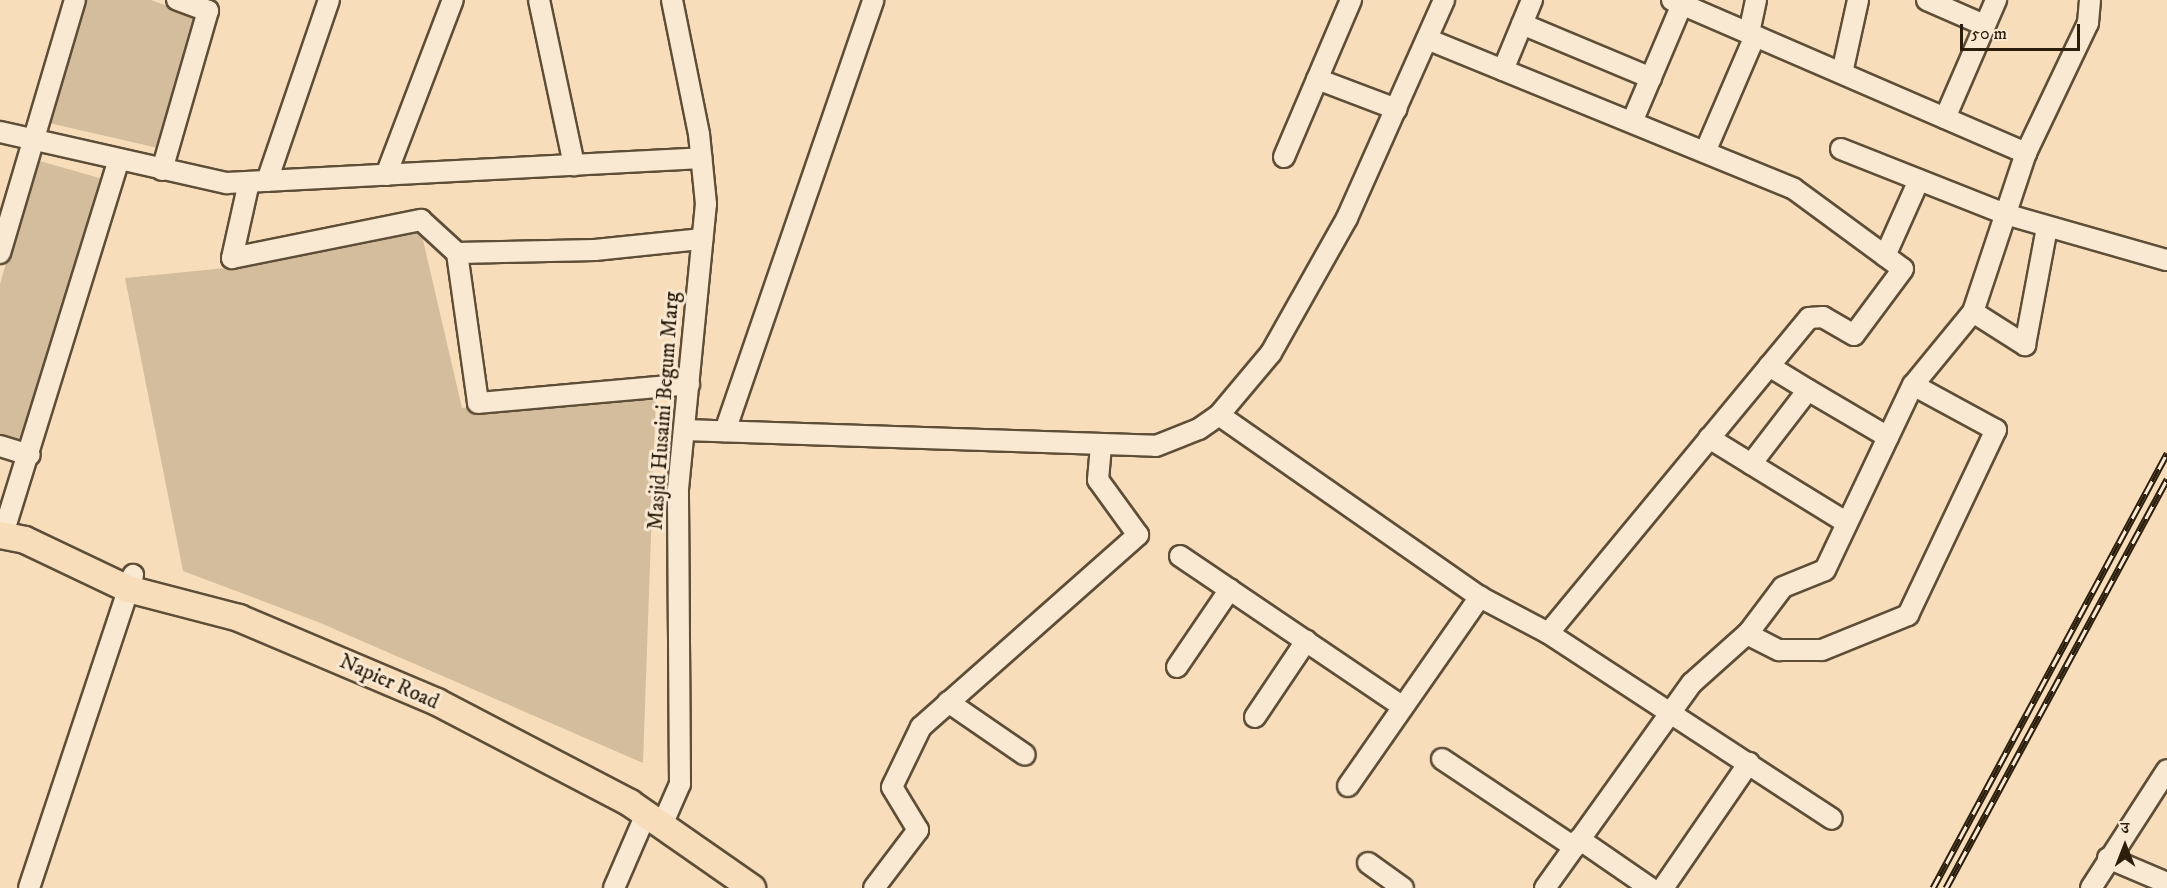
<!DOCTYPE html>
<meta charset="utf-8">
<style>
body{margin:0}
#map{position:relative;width:2167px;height:888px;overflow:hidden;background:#f7ddba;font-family:"IM FELL DW Pica","Noto Serif Devanagari",serif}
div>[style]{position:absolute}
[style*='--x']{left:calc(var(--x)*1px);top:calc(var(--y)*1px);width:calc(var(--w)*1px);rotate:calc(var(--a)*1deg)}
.green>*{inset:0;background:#d4bd9d}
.roads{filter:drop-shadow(2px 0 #5e4e38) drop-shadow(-2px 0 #5e4e38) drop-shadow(0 2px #5e4e38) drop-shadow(0 -2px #5e4e38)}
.minor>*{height:20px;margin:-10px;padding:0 10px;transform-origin:10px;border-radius:10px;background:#fae9d2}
.major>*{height:26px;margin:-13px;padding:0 13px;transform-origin:13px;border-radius:13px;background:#f7ddba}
.rail>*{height:7px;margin-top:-3.5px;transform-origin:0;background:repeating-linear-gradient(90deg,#fae9d2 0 14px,#2b1e0d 0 28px);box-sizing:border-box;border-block:2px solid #2b1e0d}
span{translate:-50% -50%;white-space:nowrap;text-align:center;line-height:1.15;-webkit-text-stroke:6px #fae9d2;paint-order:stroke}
.street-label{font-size:21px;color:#2b1e0d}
.north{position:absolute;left:2095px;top:816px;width:60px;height:60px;-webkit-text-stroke:4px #fae9d2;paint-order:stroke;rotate:0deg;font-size:16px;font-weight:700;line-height:24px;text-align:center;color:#2b1e0d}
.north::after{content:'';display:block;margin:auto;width:21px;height:27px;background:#2b1e0d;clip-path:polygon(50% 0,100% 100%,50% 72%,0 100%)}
.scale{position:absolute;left:1960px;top:24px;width:120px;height:27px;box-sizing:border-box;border:3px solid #2b1e0d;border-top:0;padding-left:8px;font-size:18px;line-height:21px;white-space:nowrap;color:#2b1e0d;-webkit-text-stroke:4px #fae9d2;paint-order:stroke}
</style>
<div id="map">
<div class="green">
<div style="clip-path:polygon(84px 0,151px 0,198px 17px,158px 148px,49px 123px)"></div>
<div style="clip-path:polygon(36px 160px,103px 179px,26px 447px,0 439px,0 284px)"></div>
<div style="clip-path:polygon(420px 227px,462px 408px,656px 394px,643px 763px,318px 622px,183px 571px,125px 278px,226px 268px)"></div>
</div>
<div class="roads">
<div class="minor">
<div style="--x:539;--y:0;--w:169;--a:78"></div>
<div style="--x:1672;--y:0;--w:386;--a:23.4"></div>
<div style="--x:1927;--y:0;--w:62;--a:23.7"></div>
<div style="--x:1522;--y:24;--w:140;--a:22.7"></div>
<div style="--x:1749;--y:33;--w:34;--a:-78"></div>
<div style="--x:1427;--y:39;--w:396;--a:22.2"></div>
<div style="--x:1794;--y:189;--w:135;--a:36.3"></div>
<div style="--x:1903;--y:269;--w:82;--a:126.6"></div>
<div style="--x:1854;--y:335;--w:36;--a:-150"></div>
<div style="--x:1823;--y:317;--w:14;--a:176"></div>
<div style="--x:1809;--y:318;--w:409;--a:129.6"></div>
<div style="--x:1503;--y:70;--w:76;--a:-67.5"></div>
<div style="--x:1842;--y:73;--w:75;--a:-77.6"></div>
<div style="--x:1317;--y:79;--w:85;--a:20.8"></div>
<div style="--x:1945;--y:118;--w:129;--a:-66.6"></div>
<div style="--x:1632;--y:122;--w:128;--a:-67"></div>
<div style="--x:0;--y:132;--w:233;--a:12.7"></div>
<div style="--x:227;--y:183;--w:475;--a:-3"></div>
<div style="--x:1841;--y:149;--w:176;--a:21.6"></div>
<div style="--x:2005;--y:214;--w:168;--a:15.9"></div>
<div style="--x:1705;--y:152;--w:126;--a:-66.7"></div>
<div style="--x:1284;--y:157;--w:171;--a:-66.9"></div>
<div style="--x:162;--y:170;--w:166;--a:-73.9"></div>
<div style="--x:208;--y:11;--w:33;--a:-160"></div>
<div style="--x:386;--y:175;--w:187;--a:-69.1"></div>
<div style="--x:267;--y:181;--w:191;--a:-71.1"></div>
<div style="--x:249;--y:182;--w:78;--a:102.6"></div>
<div style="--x:232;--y:258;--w:193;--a:-11.4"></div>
<div style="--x:421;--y:220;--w:49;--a:42.5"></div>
<div style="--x:457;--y:253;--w:138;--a:-1.2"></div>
<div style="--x:595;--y:250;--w:108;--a:-5.9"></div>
<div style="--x:0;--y:253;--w:264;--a:-73.5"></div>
<div style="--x:457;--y:253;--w:151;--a:82"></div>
<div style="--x:478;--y:403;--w:212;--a:-5.1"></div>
<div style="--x:1885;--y:256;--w:83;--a:-65.9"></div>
<div style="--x:1973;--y:312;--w:62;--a:32.4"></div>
<div style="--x:2025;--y:345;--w:120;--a:-79.4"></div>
<div style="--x:1769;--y:366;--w:46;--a:31.6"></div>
<div style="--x:1219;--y:415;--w:318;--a:34.9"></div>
<div style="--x:1480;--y:597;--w:77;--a:27.9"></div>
<div style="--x:1548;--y:633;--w:339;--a:33.2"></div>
<div style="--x:684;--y:430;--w:472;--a:1.9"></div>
<div style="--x:1156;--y:446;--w:46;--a:-21.6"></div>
<div style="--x:1199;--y:429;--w:24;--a:-35"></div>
<div style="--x:1219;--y:415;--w:81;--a:-50"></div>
<div style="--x:1271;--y:353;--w:155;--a:-60.6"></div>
<div style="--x:1347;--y:218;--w:239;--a:-66"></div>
<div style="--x:725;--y:431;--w:456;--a:-71"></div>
<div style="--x:1709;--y:438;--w:162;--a:31.6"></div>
<div style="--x:0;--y:446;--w:31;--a:17"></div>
<div style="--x:1751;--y:464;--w:93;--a:-52.4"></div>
<div style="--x:1808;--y:390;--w:93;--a:30.4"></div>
<div style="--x:7;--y:521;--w:378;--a:-72.8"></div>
<div style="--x:1180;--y:556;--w:269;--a:34.1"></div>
<div style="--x:1747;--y:634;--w:36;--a:27"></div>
<div style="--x:1779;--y:650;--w:43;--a:0"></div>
<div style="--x:1822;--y:650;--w:93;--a:-22.1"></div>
<div style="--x:1908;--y:615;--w:205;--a:-64.6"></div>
<div style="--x:1996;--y:430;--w:94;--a:-151.5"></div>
<div style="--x:1177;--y:667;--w:94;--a:-55.8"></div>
<div style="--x:948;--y:702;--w:93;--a:34.5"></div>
<div style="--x:1255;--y:717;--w:92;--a:-56.1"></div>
<div style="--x:1442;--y:759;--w:159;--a:33.7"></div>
<div style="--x:1348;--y:786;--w:231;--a:-55.1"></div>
<div style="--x:662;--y:825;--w:45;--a:-66.3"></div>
<div style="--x:680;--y:784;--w:295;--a:-90.4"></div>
<div style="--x:678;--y:489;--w:286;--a:-84.4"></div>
<div style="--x:706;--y:204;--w:70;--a:-95.7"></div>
<div style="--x:699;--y:134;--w:137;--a:-101.4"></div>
<div style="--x:1579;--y:839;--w:86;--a:34.6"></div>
<div style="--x:2108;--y:858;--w:64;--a:23"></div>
<div style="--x:1368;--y:863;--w:43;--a:35.5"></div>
<div style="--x:29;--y:888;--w:330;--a:-71.6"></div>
<div style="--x:614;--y:888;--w:81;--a:-66.6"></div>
<div style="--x:874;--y:888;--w:73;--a:-52.8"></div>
<div style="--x:918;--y:830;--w:50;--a:-121.2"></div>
<div style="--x:892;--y:787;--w:67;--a:-64.2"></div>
<div style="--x:921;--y:727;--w:290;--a:-41.5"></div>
<div style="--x:1138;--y:535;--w:68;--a:-126"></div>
<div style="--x:1098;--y:480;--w:35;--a:-85"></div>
<div style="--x:1545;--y:888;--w:252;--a:-54.4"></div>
<div style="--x:1692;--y:683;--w:76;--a:-41.8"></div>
<div style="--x:1749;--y:632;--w:56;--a:-52.9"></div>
<div style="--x:1783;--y:587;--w:45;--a:-22"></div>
<div style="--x:1825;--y:570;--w:205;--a:-64.6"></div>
<div style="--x:1913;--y:385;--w:94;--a:-50.6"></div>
<div style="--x:1973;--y:312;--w:168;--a:-71.6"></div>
<div style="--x:2026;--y:153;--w:144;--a:-64.5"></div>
<div style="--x:2088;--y:23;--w:23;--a:-85"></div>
<div style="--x:1663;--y:888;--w:152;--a:-55.5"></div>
<div style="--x:2091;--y:888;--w:140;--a:-57.2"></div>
</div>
<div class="major">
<div style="--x:0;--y:535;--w:25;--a:11"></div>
<div style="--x:25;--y:540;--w:114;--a:25.4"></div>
<div style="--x:128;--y:589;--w:115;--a:14.6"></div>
<div style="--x:239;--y:618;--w:215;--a:23"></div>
<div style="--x:437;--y:702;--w:218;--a:27.6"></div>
<div style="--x:630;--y:803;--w:149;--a:34.9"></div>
</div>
</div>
<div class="rail">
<div style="--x:1933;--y:888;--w:494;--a:-61.7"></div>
<div style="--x:1946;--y:888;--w:465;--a:-61.6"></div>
</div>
<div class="street-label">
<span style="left:664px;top:411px;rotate:-86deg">Masjid Husaini Begum Marg</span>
<span style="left:389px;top:682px;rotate:24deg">Napier Road</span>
</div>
<div class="north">उ</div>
<div class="scale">50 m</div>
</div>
